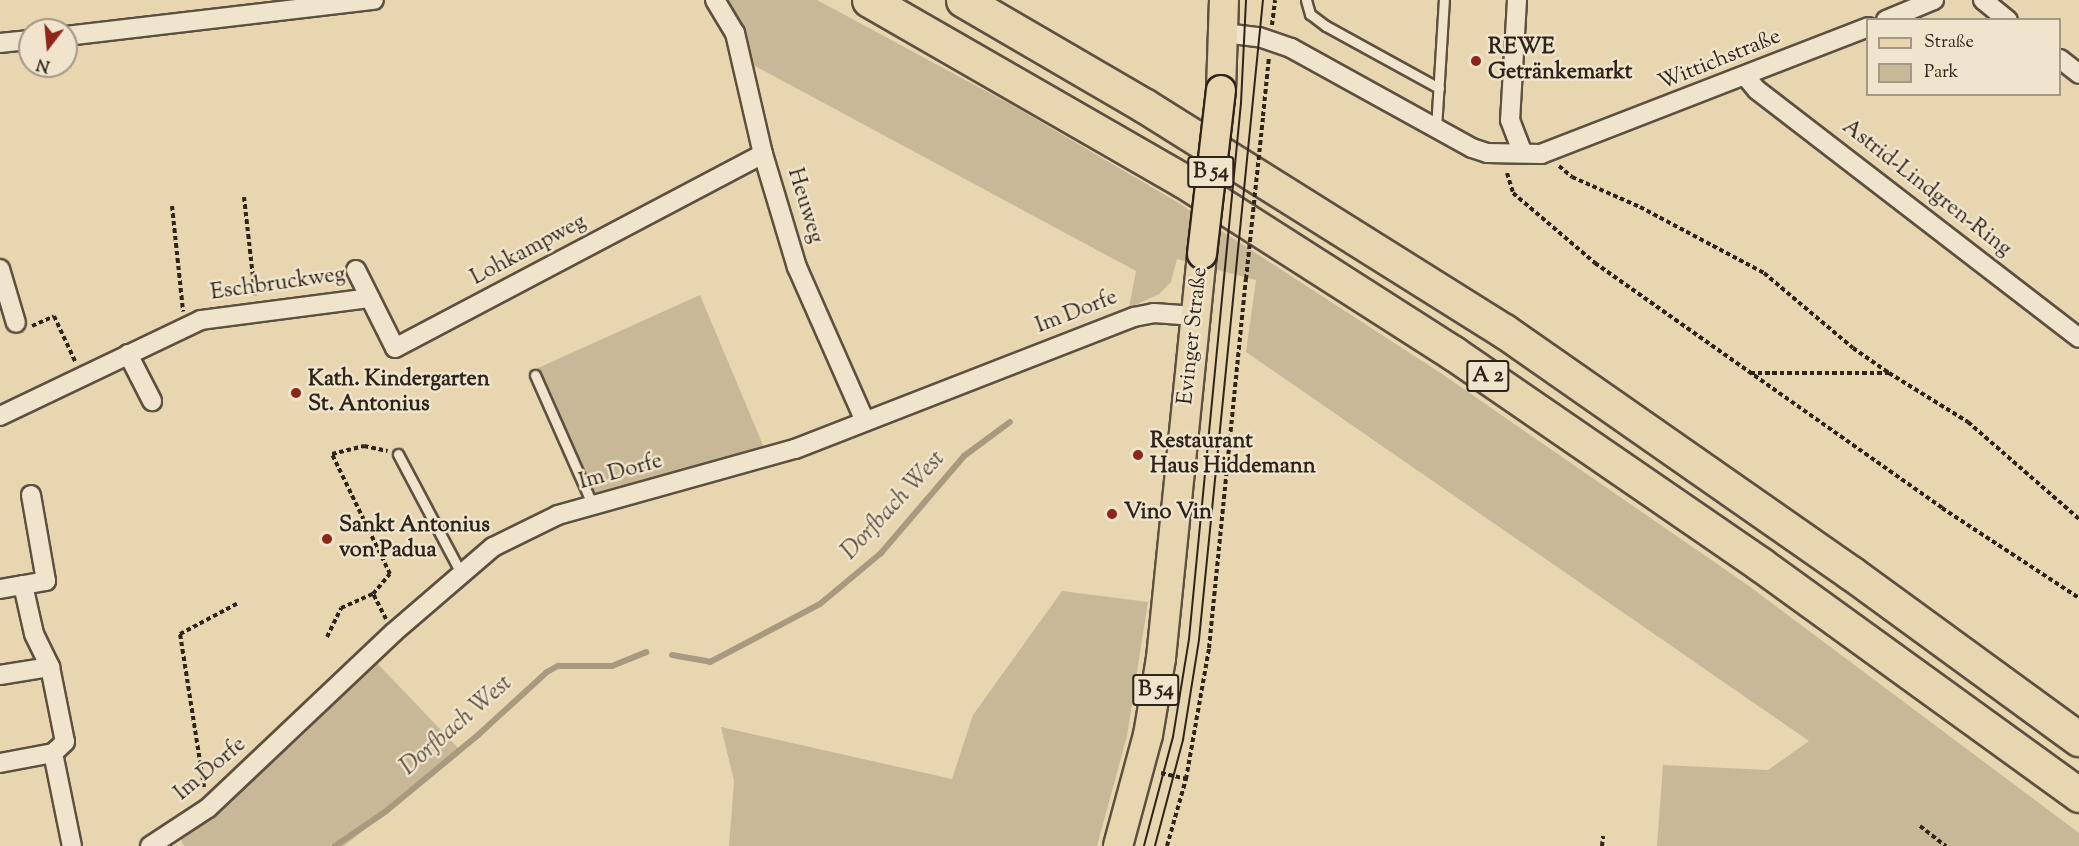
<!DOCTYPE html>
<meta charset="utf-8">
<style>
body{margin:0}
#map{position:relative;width:2079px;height:846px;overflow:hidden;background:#e8d6b1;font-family:"Sorts Mill Goudy",serif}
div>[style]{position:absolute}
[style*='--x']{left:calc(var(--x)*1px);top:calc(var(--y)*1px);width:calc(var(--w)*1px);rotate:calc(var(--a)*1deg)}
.green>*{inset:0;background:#c9b897}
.stream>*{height:6px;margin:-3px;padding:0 3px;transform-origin:3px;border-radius:3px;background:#a9997e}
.path>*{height:4px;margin-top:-2px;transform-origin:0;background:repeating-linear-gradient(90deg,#2f241a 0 4.5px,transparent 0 7.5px)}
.roads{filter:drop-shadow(2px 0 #5d5040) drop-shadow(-2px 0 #5d5040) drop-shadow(0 2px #5d5040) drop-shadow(0 -2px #5d5040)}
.lane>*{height:9px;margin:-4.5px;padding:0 4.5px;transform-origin:4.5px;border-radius:4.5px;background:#f0e4cc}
.street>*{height:18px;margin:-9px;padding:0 9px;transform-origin:9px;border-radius:9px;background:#f0e4cc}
.primary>*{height:28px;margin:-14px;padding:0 14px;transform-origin:14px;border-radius:14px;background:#e8d6b1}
.highway>*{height:33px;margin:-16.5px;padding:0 16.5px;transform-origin:16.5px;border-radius:16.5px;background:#e8d6b1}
.tram>*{height:1.5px;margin:-0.75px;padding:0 0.75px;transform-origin:0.75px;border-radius:0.75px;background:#2f241a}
.path-bridge>*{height:4px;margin-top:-2px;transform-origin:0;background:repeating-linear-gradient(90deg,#2f241a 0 4.5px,transparent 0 7.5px)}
.bridges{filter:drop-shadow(2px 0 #2f241a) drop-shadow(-2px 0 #2f241a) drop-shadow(0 2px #2f241a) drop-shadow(0 -2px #2f241a)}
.primary-bridge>*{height:28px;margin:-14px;padding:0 14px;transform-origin:14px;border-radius:14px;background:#e8d6b1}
.dots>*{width:16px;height:16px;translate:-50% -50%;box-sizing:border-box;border:3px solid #f0e4cc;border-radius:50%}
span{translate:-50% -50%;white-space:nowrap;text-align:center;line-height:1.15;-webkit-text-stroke:5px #f0e4cc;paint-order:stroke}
.shield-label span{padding:2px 4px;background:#f0e4cc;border:2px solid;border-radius:4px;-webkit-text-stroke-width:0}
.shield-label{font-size:21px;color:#2f241a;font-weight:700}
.poi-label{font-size:22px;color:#2f241a;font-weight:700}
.left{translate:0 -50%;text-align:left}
.street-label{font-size:22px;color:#2f241a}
.water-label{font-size:24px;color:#5a4d3d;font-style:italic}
.legend{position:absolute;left:1866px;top:18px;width:195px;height:78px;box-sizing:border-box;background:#f0e4cc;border:2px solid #a39785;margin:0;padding:8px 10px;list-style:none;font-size:18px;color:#2f241a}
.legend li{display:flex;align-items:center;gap:12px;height:30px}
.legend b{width:30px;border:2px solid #a39785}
.north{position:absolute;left:18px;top:18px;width:60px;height:60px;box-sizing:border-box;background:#f0e4cc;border:2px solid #a39785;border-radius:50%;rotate:196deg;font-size:16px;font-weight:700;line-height:24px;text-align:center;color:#2f241a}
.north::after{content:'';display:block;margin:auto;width:21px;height:27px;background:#8f2418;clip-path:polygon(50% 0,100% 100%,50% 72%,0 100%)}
</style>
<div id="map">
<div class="green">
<div style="clip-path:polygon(715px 0,817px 0,1010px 104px,1177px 202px,1442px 374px,1749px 586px,2079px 833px,2079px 846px,1657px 846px,1663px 765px,1768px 770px,1809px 741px,1246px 352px,1256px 280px,1177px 259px,1171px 282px,1159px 294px,1129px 308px,1136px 271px,740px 58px)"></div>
<div style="clip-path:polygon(700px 295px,768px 457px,593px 506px,538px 368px)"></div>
<div style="clip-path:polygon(1062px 591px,1148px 602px,1127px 736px,1097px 846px,729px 846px,734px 781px,721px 727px,952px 779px,973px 715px)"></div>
<div style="clip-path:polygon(376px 662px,462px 752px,344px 846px,184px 846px,180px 837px,213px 815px,300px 738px)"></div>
</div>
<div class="stream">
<div style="--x:672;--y:655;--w:39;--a:10"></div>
<div style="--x:710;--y:662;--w:124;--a:-27.8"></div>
<div style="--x:820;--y:604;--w:80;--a:-39.9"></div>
<div style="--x:881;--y:553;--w:128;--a:-49.4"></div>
<div style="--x:964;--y:456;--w:57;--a:-36.5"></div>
<div style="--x:335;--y:846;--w:60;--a:-34.2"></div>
<div style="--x:385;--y:812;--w:121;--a:-39.6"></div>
<div style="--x:478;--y:735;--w:93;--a:-42.4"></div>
<div style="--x:547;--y:672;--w:13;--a:-29"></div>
<div style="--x:558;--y:666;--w:54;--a:0"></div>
<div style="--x:612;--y:666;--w:37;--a:-22"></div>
</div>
<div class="path">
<div style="--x:1272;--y:25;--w:25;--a:-83"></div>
<div style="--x:1263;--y:116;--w:59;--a:-84.2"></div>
<div style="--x:1559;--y:166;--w:17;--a:40"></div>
<div style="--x:1572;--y:177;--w:74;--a:23.8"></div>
<div style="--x:1640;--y:207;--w:140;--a:28"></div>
<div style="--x:1764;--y:273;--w:116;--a:40.1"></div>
<div style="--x:1853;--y:348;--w:44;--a:34.8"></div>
<div style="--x:1507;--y:173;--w:21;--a:73"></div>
<div style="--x:1513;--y:193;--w:108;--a:40.5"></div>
<div style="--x:1595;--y:263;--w:425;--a:35.2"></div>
<div style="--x:1942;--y:508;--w:164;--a:33.3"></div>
<div style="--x:244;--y:197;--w:99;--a:83.6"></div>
<div style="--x:172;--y:206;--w:106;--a:84"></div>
<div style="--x:32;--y:326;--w:24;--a:-24"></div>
<div style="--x:54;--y:316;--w:50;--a:65"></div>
<div style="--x:1750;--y:373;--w:139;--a:0"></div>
<div style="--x:1889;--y:373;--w:93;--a:31.8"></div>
<div style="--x:1968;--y:422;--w:147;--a:41.1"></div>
<div style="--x:386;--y:619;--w:28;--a:-117"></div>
<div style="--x:373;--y:594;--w:26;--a:-50"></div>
<div style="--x:390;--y:574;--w:133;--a:-115.8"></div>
<div style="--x:332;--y:454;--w:33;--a:-14"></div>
<div style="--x:364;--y:446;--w:24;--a:12"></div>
<div style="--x:327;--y:637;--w:32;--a:-64"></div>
<div style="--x:341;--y:608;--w:35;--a:-24"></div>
<div style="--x:1161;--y:773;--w:26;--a:13"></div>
<div style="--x:204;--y:787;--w:155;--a:-98.9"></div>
<div style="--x:180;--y:634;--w:66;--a:-28.1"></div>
<div style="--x:1920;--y:826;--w:33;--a:38"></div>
<div style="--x:1167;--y:846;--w:70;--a:-74.2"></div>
<div style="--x:1186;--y:779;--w:133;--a:-80"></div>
<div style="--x:1209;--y:648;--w:371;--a:-84.3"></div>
<div style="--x:1602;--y:846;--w:10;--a:-84"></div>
</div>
<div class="roads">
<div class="lane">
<div style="--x:1306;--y:0;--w:15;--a:74"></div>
<div style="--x:1310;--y:14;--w:20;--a:37"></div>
<div style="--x:1326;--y:26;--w:129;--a:28.8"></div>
<div style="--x:1436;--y:129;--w:129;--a:-86.5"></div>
<div style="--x:535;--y:375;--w:143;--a:66.1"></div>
<div style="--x:398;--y:454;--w:135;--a:62.1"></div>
</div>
<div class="street">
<div style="--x:715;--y:0;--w:39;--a:59"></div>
<div style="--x:735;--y:33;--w:124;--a:77"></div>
<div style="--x:763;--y:154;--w:118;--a:73.3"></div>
<div style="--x:797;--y:267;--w:168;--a:66.2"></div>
<div style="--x:1517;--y:0;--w:120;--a:93.3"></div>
<div style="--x:1510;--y:120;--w:33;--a:69"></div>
<div style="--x:1983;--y:0;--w:32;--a:39"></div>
<div style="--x:1886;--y:20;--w:52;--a:-22.6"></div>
<div style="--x:1224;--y:33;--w:35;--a:7"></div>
<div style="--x:1259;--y:37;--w:34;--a:19"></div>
<div style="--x:1291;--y:48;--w:207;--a:28.9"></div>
<div style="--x:1472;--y:148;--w:16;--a:18"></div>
<div style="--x:1487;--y:153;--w:54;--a:1.1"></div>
<div style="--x:1541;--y:154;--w:351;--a:-21.2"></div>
<div style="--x:66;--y:36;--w:310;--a:-6.7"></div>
<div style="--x:0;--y:43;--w:30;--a:-6"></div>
<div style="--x:2060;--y:59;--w:24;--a:38"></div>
<div style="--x:1746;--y:77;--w:17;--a:50"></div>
<div style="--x:1757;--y:90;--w:406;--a:37.6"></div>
<div style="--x:0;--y:269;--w:56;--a:73.5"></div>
<div style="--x:356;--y:270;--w:87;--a:63.4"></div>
<div style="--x:395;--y:348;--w:416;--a:-27.8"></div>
<div style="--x:128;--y:354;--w:53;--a:62.9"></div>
<div style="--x:0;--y:416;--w:223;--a:-25.5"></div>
<div style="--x:201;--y:320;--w:170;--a:-7.4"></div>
<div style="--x:31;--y:495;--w:87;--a:80.1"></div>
<div style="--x:46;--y:581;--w:23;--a:170"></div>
<div style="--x:23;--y:585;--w:50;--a:77.3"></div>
<div style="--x:34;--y:634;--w:37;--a:64"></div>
<div style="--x:50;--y:667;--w:76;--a:78.7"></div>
<div style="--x:65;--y:742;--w:16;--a:137"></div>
<div style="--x:53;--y:753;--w:95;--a:78.5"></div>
<div style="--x:0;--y:589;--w:23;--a:-10"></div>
<div style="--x:0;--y:675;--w:51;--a:-9.1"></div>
<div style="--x:0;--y:763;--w:54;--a:-10.7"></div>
<div style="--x:150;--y:846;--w:69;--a:-33.2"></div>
<div style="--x:208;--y:808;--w:255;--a:-43.4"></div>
<div style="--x:393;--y:633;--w:132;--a:-40.7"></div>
<div style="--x:493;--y:547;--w:72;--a:-26.2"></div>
<div style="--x:558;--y:515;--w:246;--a:-15.6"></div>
<div style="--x:795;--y:449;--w:364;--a:-21.3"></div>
<div style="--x:1134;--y:317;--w:20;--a:-11"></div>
<div style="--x:1154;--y:313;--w:41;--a:4.2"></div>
</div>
<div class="primary">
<div style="--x:1221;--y:90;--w:90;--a:-88.1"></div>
<div style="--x:1118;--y:846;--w:115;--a:-74.9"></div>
<div style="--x:1148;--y:735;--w:78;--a:-80.4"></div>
<div style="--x:1161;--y:658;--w:406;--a:-84.2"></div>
</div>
<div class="highway">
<div style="--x:869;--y:0;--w:363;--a:29.9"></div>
<div style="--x:1184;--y:181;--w:319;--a:32.6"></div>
<div style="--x:1453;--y:353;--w:373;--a:34.5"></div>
<div style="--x:1760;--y:564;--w:394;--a:35.9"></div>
<div style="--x:963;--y:0;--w:211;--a:30.2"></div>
<div style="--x:1145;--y:106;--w:424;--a:32.1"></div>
<div style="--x:1504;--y:331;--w:423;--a:34.9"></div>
<div style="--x:1851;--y:573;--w:282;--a:36.1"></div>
</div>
</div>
<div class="tram">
<div style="--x:1144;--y:846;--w:113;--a:-75.1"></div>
<div style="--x:1173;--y:737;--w:99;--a:-80.7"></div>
<div style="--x:1189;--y:639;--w:539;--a:-84.46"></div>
<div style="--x:1241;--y:103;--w:103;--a:-87.2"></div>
<div style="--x:1155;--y:846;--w:110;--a:-75.2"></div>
<div style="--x:1183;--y:740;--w:101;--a:-80.9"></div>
<div style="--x:1199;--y:640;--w:643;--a:-84.29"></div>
</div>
<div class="path-bridge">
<div style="--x:1246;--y:279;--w:164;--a:-84"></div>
</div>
<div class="bridges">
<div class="primary-bridge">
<div style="--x:1202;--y:254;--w:165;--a:-83.4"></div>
</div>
</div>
<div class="dots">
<div style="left:1476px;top:61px;background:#8f2418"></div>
<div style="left:296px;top:393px;background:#8f2418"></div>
<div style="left:1138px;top:455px;background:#8f2418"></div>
<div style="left:1112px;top:514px;background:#8f2418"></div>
<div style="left:327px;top:539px;background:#8f2418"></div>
</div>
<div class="shield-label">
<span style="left:1211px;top:172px">B 54</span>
<span style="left:1488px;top:376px">A 2</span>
<span style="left:1156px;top:690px">B 54</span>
</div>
<div class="poi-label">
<span class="left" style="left:1488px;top:61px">REWE<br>Getränkemarkt</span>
<span class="left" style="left:308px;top:393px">Kath. Kindergarten<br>St. Antonius</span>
<span class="left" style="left:1150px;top:455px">Restaurant<br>Haus Hiddemann</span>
<span class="left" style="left:1124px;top:514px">Vino Vin</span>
<span class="left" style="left:339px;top:539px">Sankt Antonius<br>von Padua</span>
</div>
<div class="street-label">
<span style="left:1720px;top:61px;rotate:-22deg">Wittichstraße</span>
<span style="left:1926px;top:189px;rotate:38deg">Astrid-Lindgren-Ring</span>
<span style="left:804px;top:206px;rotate:73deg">Heuweg</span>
<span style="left:529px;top:251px;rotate:-28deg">Lohkampweg</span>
<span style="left:278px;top:285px;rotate:-8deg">Eschbruckweg</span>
<span style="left:1077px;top:313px;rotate:-21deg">Im Dorfe</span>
<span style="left:1194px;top:336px;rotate:-84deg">Evinger Straße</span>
<span style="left:621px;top:473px;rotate:-15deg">Im Dorfe</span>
<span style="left:211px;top:770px;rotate:-40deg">Im Dorfe</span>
</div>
<div class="water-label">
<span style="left:894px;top:506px;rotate:-47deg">Dorfbach West</span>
<span style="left:457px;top:726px;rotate:-41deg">Dorfbach West</span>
</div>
<ul class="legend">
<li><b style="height:8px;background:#e8d6b1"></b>Straße</li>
<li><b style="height:16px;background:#c9b897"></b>Park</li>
</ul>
<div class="north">N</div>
</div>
